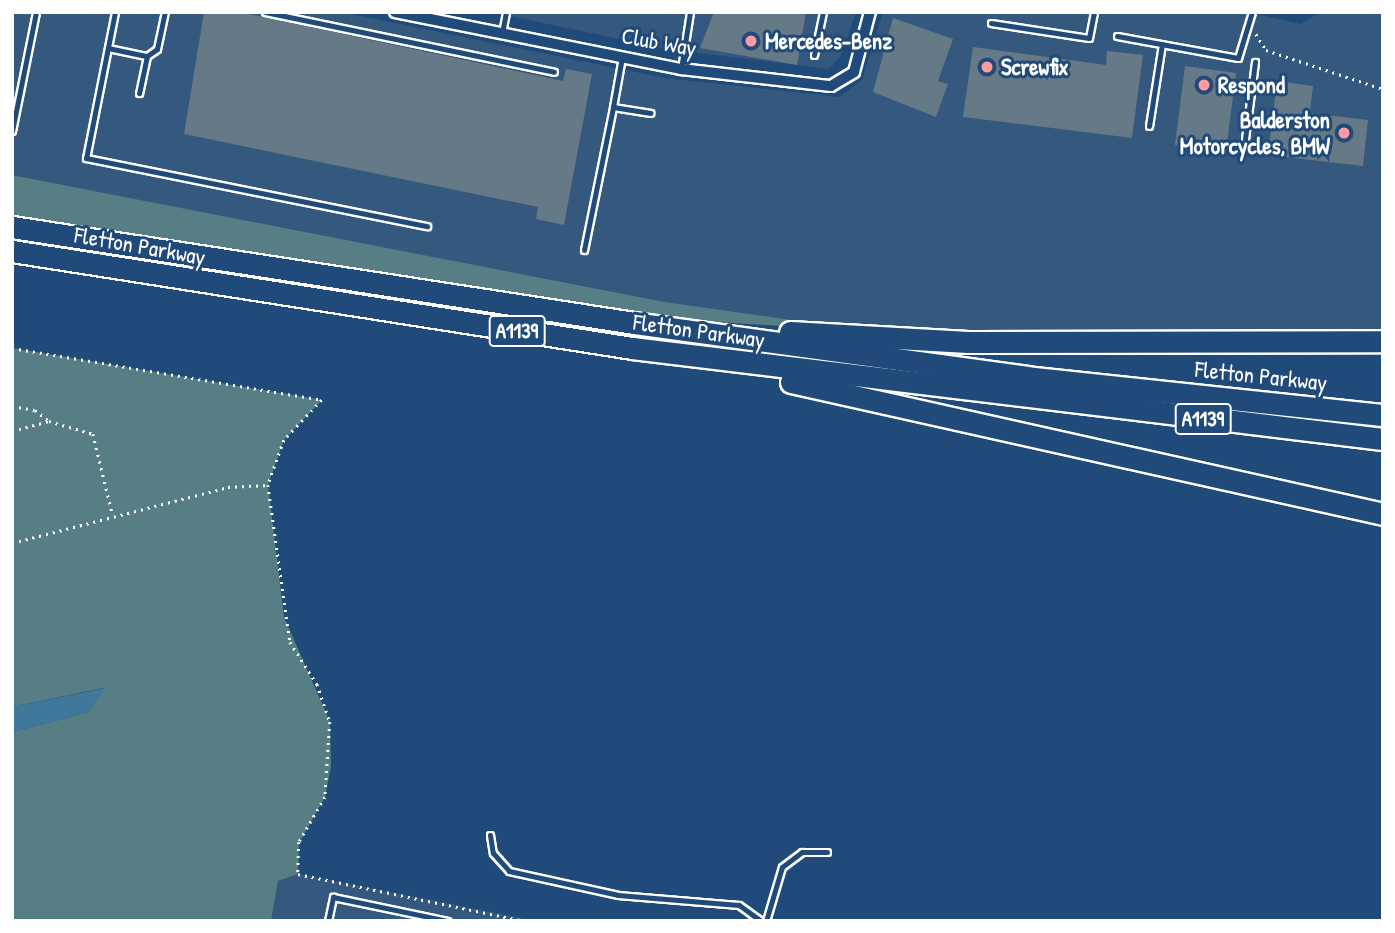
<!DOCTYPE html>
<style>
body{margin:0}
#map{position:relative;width:1395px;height:933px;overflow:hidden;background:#1f4a7a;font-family:"Patrick Hand",sans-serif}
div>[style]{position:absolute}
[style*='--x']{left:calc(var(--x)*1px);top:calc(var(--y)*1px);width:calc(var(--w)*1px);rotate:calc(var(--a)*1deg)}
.built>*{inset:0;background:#34587e}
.green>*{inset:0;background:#577e84}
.water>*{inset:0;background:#40789c}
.building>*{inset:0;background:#667987}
.path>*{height:2.5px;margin-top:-1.25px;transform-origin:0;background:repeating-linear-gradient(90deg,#fff 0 2px,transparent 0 7px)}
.roads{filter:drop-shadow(2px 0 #fff) drop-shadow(-2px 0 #fff) drop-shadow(0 2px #fff) drop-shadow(0 -2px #fff)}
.lane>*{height:5px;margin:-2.5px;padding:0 2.5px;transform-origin:2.5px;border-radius:2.5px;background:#1f4a7a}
.street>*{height:10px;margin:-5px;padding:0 5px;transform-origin:5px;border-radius:5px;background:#1f4a7a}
.highway>*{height:21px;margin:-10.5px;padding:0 10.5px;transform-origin:10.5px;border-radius:10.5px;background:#1f4a7a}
.dots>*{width:19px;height:19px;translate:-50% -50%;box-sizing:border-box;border:4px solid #1f4a7a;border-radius:50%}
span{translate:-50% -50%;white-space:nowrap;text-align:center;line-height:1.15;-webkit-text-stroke:6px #1f4a7a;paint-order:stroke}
.shield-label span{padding:2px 5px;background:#1f4a7a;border:2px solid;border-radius:5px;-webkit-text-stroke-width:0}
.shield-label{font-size:21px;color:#fff;font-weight:700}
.poi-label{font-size:23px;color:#fff;font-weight:700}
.left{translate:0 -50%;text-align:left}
.right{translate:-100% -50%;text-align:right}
.street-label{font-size:23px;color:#fff}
.frame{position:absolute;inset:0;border:14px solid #fff;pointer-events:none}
</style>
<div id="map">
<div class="built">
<div style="clip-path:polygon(12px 12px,341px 12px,665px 78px,840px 97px,862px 80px,883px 12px,1246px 12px,1301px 24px,1320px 12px,1383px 12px,1383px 333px,877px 332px,665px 302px,12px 175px)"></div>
<div style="clip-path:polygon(492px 12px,856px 12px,841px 56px,828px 69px,666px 49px)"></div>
<div style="clip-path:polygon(298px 874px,538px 921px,271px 921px,278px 881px)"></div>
</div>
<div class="green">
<div style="clip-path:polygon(12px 175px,665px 302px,877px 332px,669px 319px,12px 218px)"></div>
<div style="clip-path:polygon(12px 348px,322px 400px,284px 440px,268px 485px,284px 617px,330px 722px,331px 766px,325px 797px,299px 843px,298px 874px,278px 881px,271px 921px,12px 921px,12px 732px,89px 712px,103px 688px,12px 707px)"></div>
</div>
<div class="water">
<div style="clip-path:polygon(105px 688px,89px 712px,12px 732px,12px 707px)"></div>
</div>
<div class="building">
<div style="clip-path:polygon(204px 12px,240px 12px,563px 81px,566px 69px,592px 74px,564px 225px,536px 219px,538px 207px,184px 134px)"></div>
<div style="clip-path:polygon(714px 12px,806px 12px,797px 65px,700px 48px)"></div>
<div style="clip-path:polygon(893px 18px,953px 39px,938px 81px,948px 84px,936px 117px,873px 92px)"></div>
<div style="clip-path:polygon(973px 47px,1106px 65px,1107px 51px,1143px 55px,1132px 138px,963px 117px)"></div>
<div style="clip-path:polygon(1185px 66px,1236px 73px,1226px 151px,1175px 145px)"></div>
<div style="clip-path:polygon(1277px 81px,1313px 86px,1310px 113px,1368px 120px,1363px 166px,1268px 155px)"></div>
</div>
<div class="path">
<div style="--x:1256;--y:34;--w:19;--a:58"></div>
<div style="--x:1266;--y:50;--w:123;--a:18.4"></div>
<div style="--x:12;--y:348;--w:314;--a:9.5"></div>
<div style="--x:322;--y:400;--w:55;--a:133.5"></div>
<div style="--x:284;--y:440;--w:48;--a:109.6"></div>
<div style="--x:268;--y:485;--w:159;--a:82"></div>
<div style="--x:290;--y:642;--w:50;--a:57.3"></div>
<div style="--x:317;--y:684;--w:40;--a:71.1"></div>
<div style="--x:330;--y:722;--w:75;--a:93.8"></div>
<div style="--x:325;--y:797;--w:52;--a:120"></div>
<div style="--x:299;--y:842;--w:32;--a:92"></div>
<div style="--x:298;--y:874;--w:232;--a:11.7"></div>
<div style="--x:12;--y:406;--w:23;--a:10"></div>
<div style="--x:35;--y:410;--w:18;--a:38"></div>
<div style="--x:12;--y:431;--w:38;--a:-15"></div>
<div style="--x:49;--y:421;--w:46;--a:16.5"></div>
<div style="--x:93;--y:434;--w:84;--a:76.3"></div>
<div style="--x:12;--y:543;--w:223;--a:-14.5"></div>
<div style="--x:228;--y:487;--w:40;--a:-2.9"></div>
</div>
<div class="roads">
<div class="lane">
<div style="--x:115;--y:12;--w:149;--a:101.2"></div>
<div style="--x:86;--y:158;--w:348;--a:11.3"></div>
<div style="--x:265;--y:12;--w:295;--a:11.7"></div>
<div style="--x:991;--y:23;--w:99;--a:8.7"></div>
<div style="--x:1089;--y:38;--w:26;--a:-79"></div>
<div style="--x:502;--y:33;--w:21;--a:-79"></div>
<div style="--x:1117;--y:36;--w:123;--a:10.3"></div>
<div style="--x:1238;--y:58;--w:48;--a:-73.1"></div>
<div style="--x:108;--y:48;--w:40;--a:12"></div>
<div style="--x:147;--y:56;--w:38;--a:102"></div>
<div style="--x:814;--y:55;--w:44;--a:-78.2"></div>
<div style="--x:147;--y:56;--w:12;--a:-35"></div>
<div style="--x:157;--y:49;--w:38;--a:-78"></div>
<div style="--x:622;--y:57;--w:51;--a:100.2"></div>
<div style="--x:613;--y:107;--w:38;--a:9"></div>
<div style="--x:681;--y:69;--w:58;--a:-81"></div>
<div style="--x:1149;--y:126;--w:83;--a:-81"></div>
<div style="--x:12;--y:131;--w:121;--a:-78.6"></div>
<div style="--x:1245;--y:139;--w:78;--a:-82.6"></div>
<div style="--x:584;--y:250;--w:146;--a:-78.5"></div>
<div style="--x:490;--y:835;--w:18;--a:81"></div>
<div style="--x:493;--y:853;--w:24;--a:48"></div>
<div style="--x:509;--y:871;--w:112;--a:12.4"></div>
<div style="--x:618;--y:895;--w:121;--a:4.7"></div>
<div style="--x:739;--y:905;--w:27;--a:36"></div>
<div style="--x:328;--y:921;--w:25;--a:-78"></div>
<div style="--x:333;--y:897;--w:117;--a:11.8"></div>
<div style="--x:766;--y:921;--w:56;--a:-73.5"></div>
<div style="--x:782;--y:867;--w:25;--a:-37"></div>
<div style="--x:802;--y:852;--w:25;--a:0"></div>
</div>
<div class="street">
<div style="--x:395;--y:12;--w:292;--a:11.3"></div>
<div style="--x:681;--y:69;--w:151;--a:6.5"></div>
<div style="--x:831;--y:86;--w:27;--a:-31"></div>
<div style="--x:854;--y:72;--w:62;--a:-75.1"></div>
</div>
<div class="highway">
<div style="--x:12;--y:227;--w:629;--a:8.77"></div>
<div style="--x:634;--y:323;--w:396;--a:7.8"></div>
<div style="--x:1026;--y:377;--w:359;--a:6.1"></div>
<div style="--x:12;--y:251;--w:628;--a:8.89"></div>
<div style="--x:632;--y:348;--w:756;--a:6.91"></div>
<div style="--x:790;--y:332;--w:178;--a:3.2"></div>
<div style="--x:968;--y:342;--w:415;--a:-0.1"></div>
<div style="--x:791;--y:382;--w:607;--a:12.57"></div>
</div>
</div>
<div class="dots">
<div style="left:751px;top:41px;background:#ff9aa2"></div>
<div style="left:987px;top:67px;background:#ff9aa2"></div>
<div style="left:1204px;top:85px;background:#ff9aa2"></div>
<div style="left:1344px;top:133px;background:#ff9aa2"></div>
</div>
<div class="shield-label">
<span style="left:517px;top:331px">A1139</span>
<span style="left:1203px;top:419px">A1139</span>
</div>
<div class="poi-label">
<span class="left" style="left:765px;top:41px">Mercedes-Benz</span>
<span class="left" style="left:1001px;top:67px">Screwfix</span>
<span class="left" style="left:1218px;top:85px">Respond</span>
<span class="right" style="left:1330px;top:133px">Balderston<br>Motorcycles, BMW</span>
</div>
<div class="street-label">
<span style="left:659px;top:42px;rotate:10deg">Club Way</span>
<span style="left:140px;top:246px;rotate:10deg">Fletton Parkway</span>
<span style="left:699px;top:331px;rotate:8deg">Fletton Parkway</span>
<span style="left:1261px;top:376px;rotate:6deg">Fletton Parkway</span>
</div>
<div class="frame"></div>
</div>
